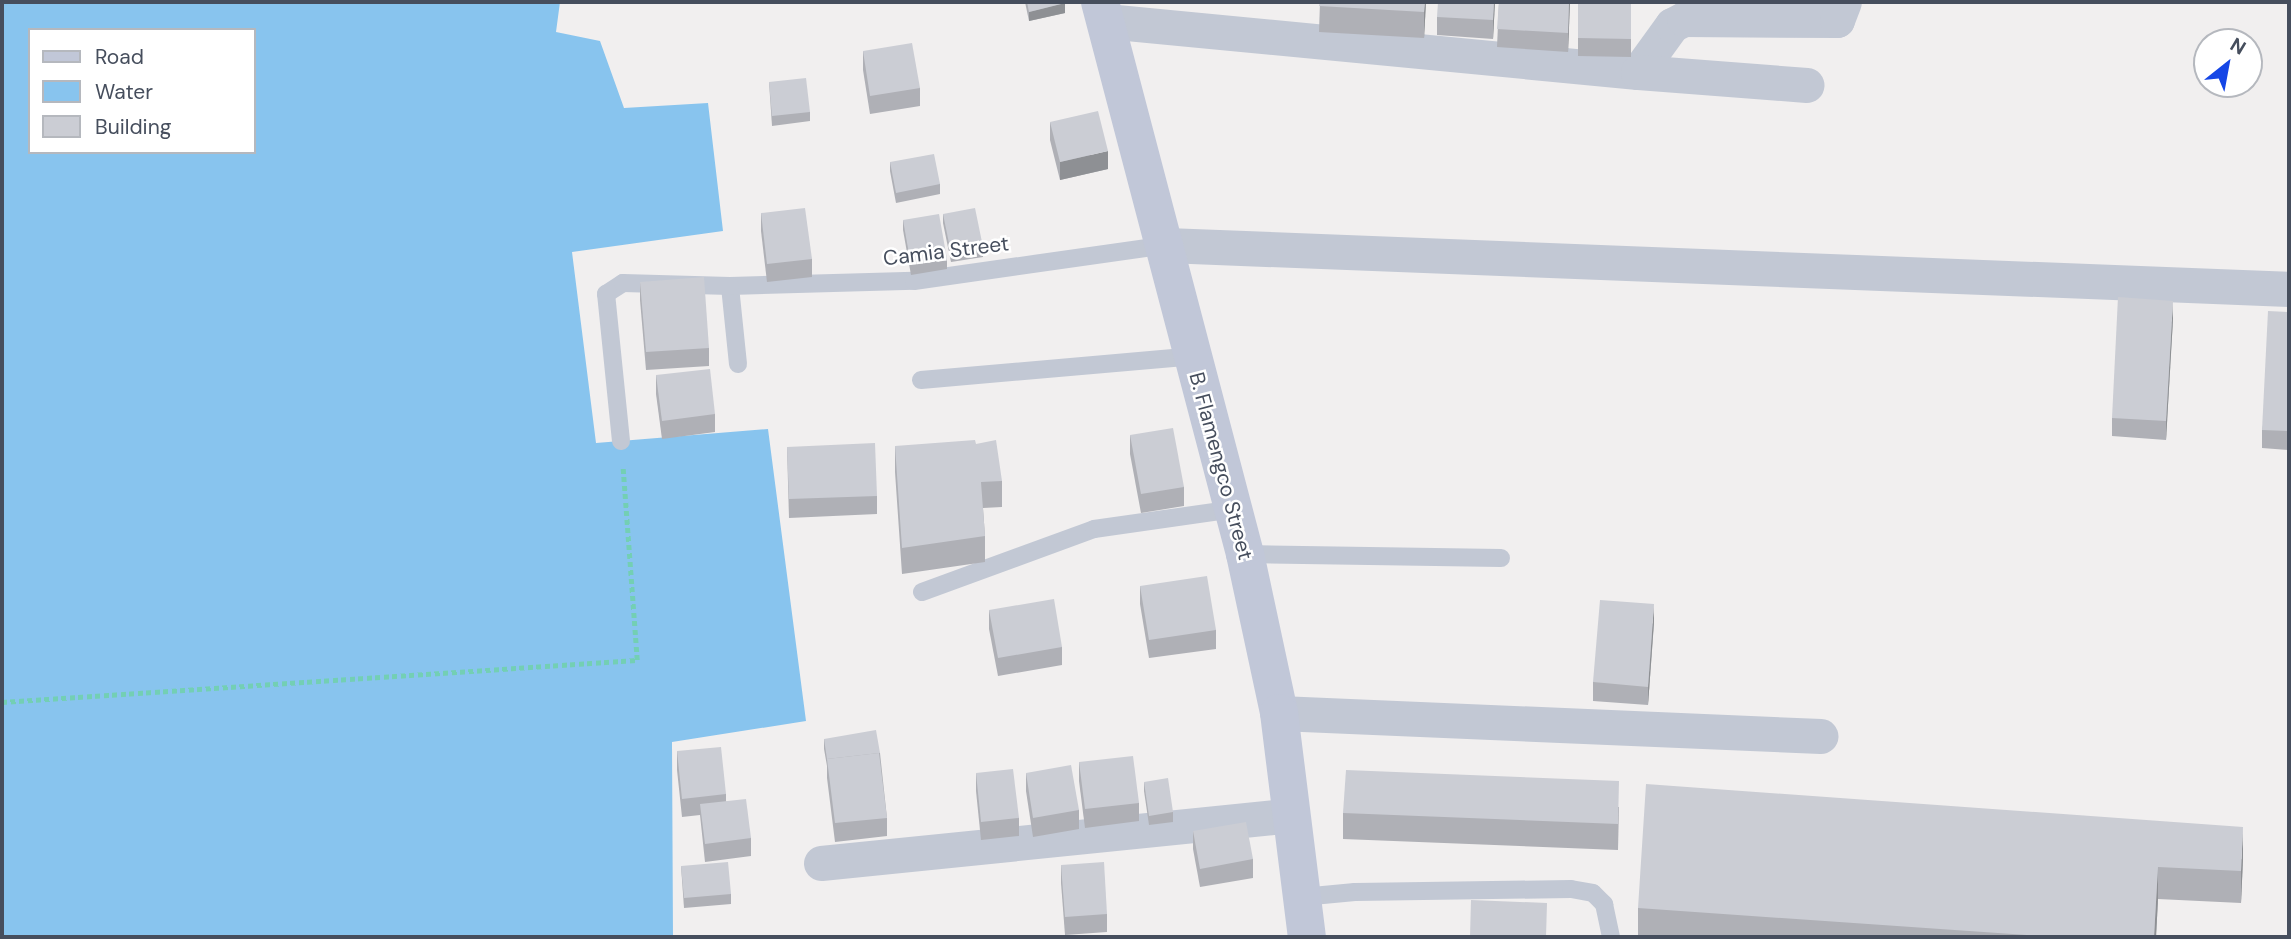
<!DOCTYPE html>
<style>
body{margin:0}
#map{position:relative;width:2291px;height:939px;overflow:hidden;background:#f1efef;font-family:"DM Sans",sans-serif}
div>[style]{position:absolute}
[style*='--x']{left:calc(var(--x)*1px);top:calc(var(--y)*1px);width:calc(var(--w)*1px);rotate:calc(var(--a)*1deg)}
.water>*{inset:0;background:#88c4ee}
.path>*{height:4.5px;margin-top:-2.25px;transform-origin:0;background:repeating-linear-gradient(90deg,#73cfb4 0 5px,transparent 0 8.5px)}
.service>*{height:18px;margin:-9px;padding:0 9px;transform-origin:9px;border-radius:9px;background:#c2c8d4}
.minor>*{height:35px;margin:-17.5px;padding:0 17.5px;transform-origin:17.5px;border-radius:17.5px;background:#c2c8d4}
.secondary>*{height:38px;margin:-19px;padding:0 19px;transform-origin:19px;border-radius:19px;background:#c1c7d8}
.wall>*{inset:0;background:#afb0b6}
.shaded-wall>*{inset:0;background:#8e9094}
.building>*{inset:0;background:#cbcdd4}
span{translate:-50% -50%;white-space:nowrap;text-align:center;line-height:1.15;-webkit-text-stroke:5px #fff;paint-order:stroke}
.street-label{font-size:21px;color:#464e5d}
.frame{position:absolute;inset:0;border:4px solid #464e5d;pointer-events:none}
.legend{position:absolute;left:28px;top:28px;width:228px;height:126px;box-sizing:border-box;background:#fff;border:2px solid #b5b8be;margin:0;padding:9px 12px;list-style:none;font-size:21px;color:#464e5d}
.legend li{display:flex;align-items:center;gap:14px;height:35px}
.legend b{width:35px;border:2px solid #b5b8be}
.north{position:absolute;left:2193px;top:28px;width:70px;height:70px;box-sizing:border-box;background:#fff;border:2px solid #b5b8be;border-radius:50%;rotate:31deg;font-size:19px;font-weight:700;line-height:28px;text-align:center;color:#464e5d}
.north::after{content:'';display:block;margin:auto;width:24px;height:32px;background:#1546e6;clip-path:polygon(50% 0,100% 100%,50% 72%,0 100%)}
</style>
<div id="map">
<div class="water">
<div style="clip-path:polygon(evenodd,2px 2px,560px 2px,556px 32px,600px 41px,624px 108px,708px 103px,723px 231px,572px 252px,596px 443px,768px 429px,806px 721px,672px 742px,673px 937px,2px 937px,2px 2px,30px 30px,254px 30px,254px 152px,30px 152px,30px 30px)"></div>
</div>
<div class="path">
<div style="--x:2;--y:702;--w:636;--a:-3.78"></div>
<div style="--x:637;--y:660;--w:192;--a:-94.2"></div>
</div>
<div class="service">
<div style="--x:738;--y:364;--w:78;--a:-95.9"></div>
<div style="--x:730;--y:286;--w:184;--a:-1.6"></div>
<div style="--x:914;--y:281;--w:255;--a:-8.1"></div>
<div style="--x:921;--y:380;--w:273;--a:-5"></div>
<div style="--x:621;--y:441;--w:148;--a:-95.8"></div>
<div style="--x:606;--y:294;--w:20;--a:-33"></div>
<div style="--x:623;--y:283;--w:107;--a:1.6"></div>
<div style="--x:1245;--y:554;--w:256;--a:0.9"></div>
<div style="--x:922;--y:592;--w:183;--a:-20.1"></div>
<div style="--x:1094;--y:529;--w:141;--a:-8.1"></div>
<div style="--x:1302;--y:897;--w:53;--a:-5.4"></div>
<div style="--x:1355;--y:892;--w:216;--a:-0.8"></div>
<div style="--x:1571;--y:889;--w:22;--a:10"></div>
<div style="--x:1593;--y:893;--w:16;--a:45"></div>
<div style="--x:1604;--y:904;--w:34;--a:78"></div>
</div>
<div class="minor">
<div style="--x:1106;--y:21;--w:534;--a:5.48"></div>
<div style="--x:1638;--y:72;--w:58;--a:-54.1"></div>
<div style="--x:1672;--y:25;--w:13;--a:-27"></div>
<div style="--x:1684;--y:19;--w:153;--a:0.4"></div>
<div style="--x:1837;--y:20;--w:19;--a:-69"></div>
<div style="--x:1638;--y:72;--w:169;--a:4.4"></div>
<div style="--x:1166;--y:245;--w:1124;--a:2.24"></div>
<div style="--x:1279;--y:713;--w:542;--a:2.43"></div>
<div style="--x:821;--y:863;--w:473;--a:-5.8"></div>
</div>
<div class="secondary">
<div style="--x:1100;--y:2;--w:571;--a:75.28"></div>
<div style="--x:1245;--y:554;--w:163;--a:77.9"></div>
<div style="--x:1279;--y:713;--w:226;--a:82.9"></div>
</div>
<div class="wall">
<div style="clip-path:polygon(1025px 2px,1065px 2px,1065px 13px,1029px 21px)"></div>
<div style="clip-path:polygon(1320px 2px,1426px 2px,1424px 38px,1319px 32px)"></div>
<div style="clip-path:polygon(1495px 2px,1493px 39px,1437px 35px,1437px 17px)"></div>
<div style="clip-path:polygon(1499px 2px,1570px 2px,1568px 52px,1497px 47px)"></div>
<div style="clip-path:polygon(1578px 2px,1631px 2px,1631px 57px,1578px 56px)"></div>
<div style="clip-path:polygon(863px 51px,920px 88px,920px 106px,870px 114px,863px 70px)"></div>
<div style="clip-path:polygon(769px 82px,810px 112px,810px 121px,772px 126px)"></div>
<div style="clip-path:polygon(1050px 122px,1108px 169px,1060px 180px,1050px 140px)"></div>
<div style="clip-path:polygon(890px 162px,940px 184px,940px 194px,896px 203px,890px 171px)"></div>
<div style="clip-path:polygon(761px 213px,812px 259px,812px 277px,767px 282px,761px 231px)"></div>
<div style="clip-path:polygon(943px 214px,983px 247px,983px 257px,951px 262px,943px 223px)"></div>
<div style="clip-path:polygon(903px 220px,947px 259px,947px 269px,911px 275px,903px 230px)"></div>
<div style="clip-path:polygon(640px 282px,709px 348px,709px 366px,646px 370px,640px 300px)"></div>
<div style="clip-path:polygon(2289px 312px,2289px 450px,2262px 448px,2262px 430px)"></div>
<div style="clip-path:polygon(2173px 319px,2166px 440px,2112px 436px,2112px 418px)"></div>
<div style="clip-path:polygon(656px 375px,715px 414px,715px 432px,662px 439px,656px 394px)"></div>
<div style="clip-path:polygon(1130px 435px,1184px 487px,1184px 506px,1141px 513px,1130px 454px)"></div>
<div style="clip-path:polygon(895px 446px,1002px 481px,1002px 507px,983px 508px,985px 536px,985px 562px,902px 574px,895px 472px)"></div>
<div style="clip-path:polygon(787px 447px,877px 496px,877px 514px,789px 518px)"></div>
<div style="clip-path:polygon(1140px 586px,1216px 630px,1216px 649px,1149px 658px,1140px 604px)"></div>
<div style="clip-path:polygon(989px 610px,1062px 647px,1062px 665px,998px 676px,989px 629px)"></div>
<div style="clip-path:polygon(1654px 622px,1648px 705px,1593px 701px,1593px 682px)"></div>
<div style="clip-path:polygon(824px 739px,880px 753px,887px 818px,887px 836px,835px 842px,827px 778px,827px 766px,824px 749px)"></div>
<div style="clip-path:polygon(677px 751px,726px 794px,726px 801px,751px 838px,751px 856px,705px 862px,700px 815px,682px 817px,677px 770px)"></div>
<div style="clip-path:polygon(1079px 762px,1139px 803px,1139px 821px,1085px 828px,1079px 781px)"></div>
<div style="clip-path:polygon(976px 773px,1019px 818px,1019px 836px,981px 840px,976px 791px)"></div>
<div style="clip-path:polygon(1026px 773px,1079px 810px,1079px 829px,1033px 837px,1026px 791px)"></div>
<div style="clip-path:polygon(1144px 782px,1173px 812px,1173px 822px,1149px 825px,1144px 791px)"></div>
<div style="clip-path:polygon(1619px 807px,1618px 850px,1343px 839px,1343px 813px)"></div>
<div style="clip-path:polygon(1193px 831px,1253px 859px,1253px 878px,1200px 887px,1193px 849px)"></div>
<div style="clip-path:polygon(2243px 859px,2241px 903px,2158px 899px,2156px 937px,1638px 937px,1638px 908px)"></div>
<div style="clip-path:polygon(1061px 865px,1107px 914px,1107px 932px,1065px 935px,1061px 883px)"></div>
<div style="clip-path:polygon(681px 866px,731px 894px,731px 904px,684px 908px)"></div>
</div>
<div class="shaded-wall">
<div style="clip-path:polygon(1425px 2px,1426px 2px,1424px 38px,1424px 12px)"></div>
<div style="clip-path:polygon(1494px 2px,1495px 2px,1493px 39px,1493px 20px)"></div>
<div style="clip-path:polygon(1569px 2px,1570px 2px,1568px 52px,1568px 33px)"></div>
<div style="clip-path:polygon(1065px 3px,1065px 13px,1029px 21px,1029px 12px)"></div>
<div style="clip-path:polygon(1108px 151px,1108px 169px,1060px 180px,1060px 162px)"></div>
<div style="clip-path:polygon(2173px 301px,2173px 319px,2166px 440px,2166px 421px)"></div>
<div style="clip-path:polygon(1654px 604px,1654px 622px,1648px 705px,1648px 687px)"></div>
<div style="clip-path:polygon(2243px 827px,2243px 859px,2241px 903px,2241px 871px)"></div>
<div style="clip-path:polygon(2158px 867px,2158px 899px,2156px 937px,2154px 937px)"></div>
</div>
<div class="building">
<div style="clip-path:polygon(1027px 2px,1065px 2px,1065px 3px,1029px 12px)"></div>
<div style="clip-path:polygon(1320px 2px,1425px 2px,1424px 12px,1319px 6px)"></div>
<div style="clip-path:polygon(1438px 2px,1494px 2px,1493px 20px,1437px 17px)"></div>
<div style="clip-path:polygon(1499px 2px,1569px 2px,1568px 33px,1497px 29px)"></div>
<div style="clip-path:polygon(1578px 2px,1631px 2px,1631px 39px,1578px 38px)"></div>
<div style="clip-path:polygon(912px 43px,920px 88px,870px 96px,863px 51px)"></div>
<div style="clip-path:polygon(806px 78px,810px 112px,772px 116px,769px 82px)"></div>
<div style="clip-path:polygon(1098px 111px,1108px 151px,1060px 162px,1050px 122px)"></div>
<div style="clip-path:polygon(934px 154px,940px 184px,896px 193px,890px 162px)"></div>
<div style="clip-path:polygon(805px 208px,812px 259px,767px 264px,761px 213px)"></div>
<div style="clip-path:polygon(975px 208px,983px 247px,951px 253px,943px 214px)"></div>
<div style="clip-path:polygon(939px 214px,947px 259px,911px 265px,903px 220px)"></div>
<div style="clip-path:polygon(704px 277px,709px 348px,646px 352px,640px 282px)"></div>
<div style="clip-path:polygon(2118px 297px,2173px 301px,2166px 421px,2112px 418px)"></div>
<div style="clip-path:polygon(2268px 311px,2289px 312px,2289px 431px,2262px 430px)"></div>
<div style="clip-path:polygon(710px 369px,715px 414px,662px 421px,656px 375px)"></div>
<div style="clip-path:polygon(1173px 428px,1184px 487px,1141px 494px,1130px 435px)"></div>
<div style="clip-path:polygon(975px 440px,976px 444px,996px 440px,1002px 481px,981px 482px,985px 536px,902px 548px,895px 446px)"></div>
<div style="clip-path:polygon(875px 443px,877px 496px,789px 499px,787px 447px)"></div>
<div style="clip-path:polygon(1207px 576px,1216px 630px,1149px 640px,1140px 586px)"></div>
<div style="clip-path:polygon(1054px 599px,1062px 647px,998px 658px,989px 610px)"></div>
<div style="clip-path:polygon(1600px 600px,1654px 604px,1648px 687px,1593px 682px)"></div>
<div style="clip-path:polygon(876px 730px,880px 753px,879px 753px,827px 759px,824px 739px)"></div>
<div style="clip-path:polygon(721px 747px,726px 794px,682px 799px,677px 751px)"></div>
<div style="clip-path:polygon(879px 753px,887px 818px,835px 823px,827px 759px)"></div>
<div style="clip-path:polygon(1133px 756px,1139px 803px,1085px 809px,1079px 762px)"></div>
<div style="clip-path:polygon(1071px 765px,1079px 810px,1033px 818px,1026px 773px)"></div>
<div style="clip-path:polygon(1013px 769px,1019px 818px,981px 822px,976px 773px)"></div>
<div style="clip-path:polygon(1346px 770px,1619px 781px,1618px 824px,1343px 813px)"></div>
<div style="clip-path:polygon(1168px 778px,1173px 812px,1149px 816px,1144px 782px)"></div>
<div style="clip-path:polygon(1646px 784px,2243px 827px,2241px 871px,2158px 867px,2154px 937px,2055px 937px,1638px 908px)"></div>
<div style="clip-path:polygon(746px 799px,751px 838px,705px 844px,700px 804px)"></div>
<div style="clip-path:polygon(1246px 822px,1253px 859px,1200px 869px,1193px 831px)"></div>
<div style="clip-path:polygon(728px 862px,731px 894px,684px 898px,681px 866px)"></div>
<div style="clip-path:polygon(1104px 862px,1107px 914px,1065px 917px,1061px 865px)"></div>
<div style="clip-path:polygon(1471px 900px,1547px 903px,1546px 937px,1470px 937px)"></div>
</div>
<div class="street-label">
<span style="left:946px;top:251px;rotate:-7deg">Camia Street</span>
<span style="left:1221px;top:466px;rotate:75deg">B. Flamengco Street</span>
</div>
<div class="frame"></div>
<ul class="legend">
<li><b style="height:9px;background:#c1c7d8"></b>Road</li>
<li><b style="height:19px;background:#88c4ee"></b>Water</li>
<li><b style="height:19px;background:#cbcdd4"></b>Building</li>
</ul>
<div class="north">N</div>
</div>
